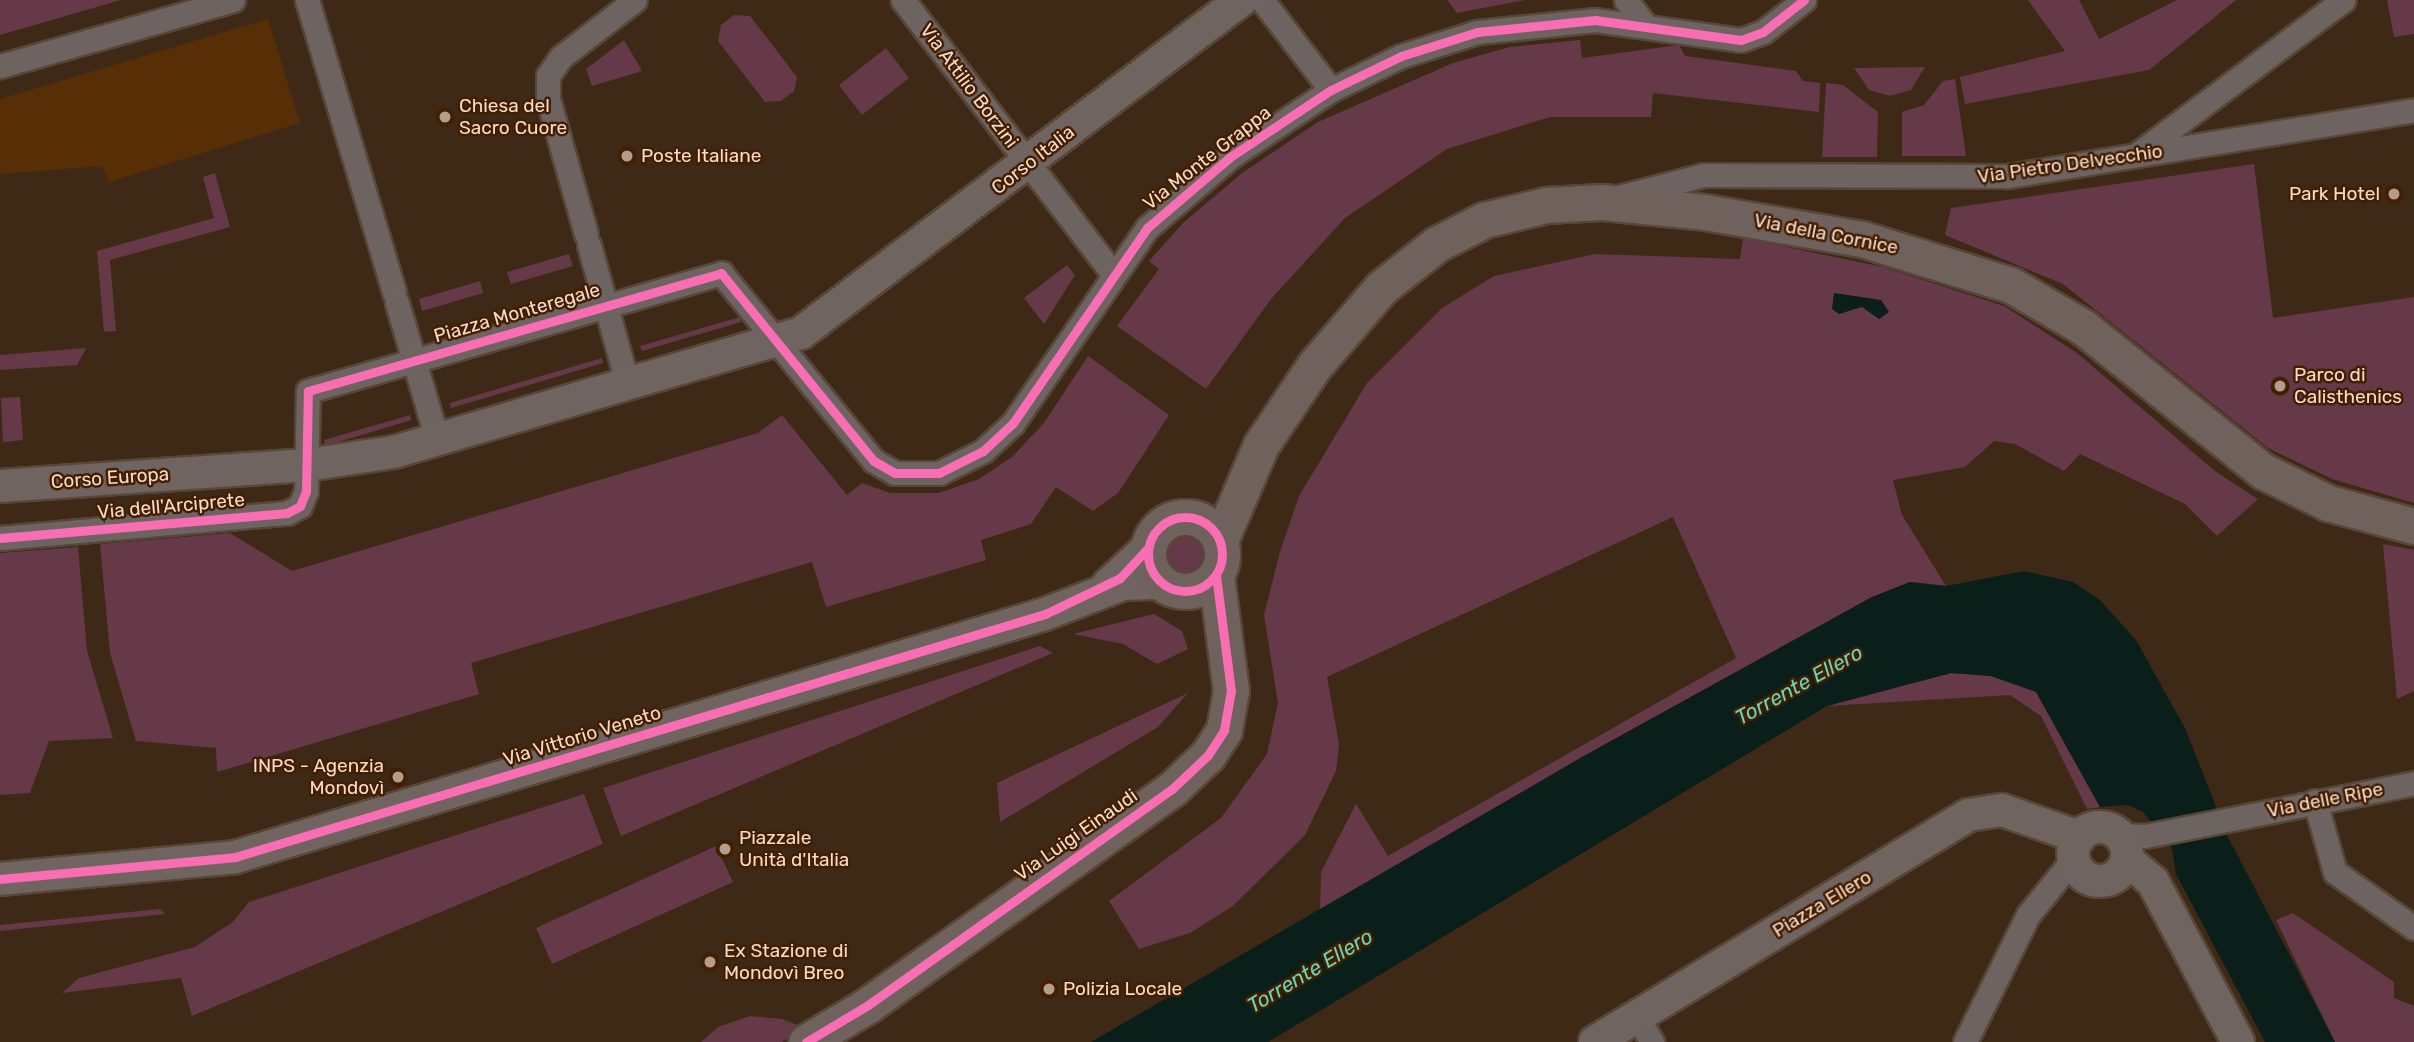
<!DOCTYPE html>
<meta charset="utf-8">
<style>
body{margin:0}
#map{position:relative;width:2414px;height:1042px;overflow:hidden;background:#3e2917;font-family:Rubik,sans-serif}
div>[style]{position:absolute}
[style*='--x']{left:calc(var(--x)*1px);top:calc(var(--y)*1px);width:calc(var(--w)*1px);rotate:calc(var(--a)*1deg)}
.built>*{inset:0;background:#582e07}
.green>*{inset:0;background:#653947}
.round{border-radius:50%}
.water>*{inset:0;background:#0a1f19}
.roads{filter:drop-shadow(2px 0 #584637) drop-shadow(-2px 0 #584637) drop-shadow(0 2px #584637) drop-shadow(0 -2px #584637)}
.street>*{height:23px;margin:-11.5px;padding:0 11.5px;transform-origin:11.5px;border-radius:11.5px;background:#6d6462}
.secondary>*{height:32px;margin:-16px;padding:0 16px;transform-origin:16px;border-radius:16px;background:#706461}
.secondary>.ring{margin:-16px;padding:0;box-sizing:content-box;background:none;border:32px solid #706461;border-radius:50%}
.primary>*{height:35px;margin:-17.5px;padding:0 17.5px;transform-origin:17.5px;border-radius:17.5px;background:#6f625d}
.primary>.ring{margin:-17.5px;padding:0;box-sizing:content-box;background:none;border:35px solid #6f625d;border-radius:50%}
.cycleway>*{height:9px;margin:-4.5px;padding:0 4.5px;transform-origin:4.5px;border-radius:4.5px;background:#f96db3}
.cycleway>.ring{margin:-4.5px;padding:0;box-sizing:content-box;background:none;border:9px solid #f96db3;border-radius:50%}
.dots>*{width:19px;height:19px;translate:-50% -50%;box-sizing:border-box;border:4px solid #441e00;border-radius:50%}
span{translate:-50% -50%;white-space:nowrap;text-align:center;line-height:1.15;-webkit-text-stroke:5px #441e00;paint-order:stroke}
.street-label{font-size:19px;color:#f5dbca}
.poi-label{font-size:19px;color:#f5dbca}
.left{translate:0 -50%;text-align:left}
.right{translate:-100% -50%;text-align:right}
.water-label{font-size:21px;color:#64d7bd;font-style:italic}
</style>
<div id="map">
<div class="built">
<div style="clip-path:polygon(268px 19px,300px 123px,109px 182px,102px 166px,0 174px,0 99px)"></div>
</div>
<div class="green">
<div style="clip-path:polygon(0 0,121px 0,0 35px)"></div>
<div style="clip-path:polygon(1447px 0,1525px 0,1457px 13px)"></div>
<div style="clip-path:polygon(2028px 0,2079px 0,2099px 39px,2177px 0,2236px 0,2149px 70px,1965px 104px,1960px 77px,2065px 51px)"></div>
<div style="clip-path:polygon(2387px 0,2414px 0,2414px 34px,2394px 37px)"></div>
<div style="clip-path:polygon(734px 15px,750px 16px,797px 77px,794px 91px,781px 101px,765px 102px,718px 41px,721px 25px)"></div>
<div style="clip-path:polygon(624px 40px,642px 71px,592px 86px,586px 69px)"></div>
<div style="clip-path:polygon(1580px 40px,1582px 58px,1679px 45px,1685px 56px,1796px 71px,1803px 81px,1820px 83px,1819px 112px,1653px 93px,1651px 117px,1550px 117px,1447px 149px,1345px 218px,1271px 299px,1206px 389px,1117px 326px,1159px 269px,1149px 261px,1183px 223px,1242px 173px,1318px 122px,1453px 63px,1510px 47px)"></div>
<div style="clip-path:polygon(886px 48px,909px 78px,862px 115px,839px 85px)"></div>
<div style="clip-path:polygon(1925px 67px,1911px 90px,1890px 96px,1869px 90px,1854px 68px)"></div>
<div style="clip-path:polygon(1955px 79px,1966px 156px,1902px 156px,1902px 112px,1924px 105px,1943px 81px)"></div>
<div style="clip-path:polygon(1826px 83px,1843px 85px,1878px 112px,1877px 157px,1822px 157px)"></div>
<div style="clip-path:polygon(2254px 164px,2273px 318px,2414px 297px,2414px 503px,2332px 479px,2268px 448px,2063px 284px,1945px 235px,1951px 208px)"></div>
<div style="clip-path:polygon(215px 173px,230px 227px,110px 260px,116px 331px,104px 332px,97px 251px,214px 218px,203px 177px)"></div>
<div style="clip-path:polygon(1743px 238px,1883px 267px,2004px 306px,2077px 353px,2216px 472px,2258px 499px,2217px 536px,2185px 504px,2080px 454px,2064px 471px,2015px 444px,1994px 441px,1965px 467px,1893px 480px,1902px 515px,1946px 586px,1910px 582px,1872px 597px,1582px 757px,1320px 912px,1321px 872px,1356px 804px,1388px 856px,1736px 658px,1673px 517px,1327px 677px,1339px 744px,1336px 771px,1305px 835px,1233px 906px,1190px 933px,1139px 949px,1109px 901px,1221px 818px,1267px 754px,1278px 703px,1264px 615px,1280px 552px,1299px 496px,1367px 383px,1442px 308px,1494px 276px,1595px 254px,1740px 259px)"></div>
<div style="clip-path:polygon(569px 254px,573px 266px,511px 284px,507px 272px)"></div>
<div style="clip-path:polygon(1067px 265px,1075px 275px,1044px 324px,1024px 298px)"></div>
<div style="clip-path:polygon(480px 281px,483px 293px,422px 311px,419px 299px)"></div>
<div style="clip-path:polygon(740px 317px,741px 322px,642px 351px,640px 346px)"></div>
<div style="clip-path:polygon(86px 348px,77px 365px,0 370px,0 355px)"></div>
<div style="clip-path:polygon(1088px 356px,1169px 415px,1118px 493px,1093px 511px,1056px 487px,1031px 524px,981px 540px,986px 560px,826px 607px,812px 562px,471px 663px,479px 694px,217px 772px,216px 748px,136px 741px,110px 653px,100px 544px,230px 533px,292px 571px,758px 433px,782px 415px,847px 495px,862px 483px,890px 493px,939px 493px,979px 479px,1012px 457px,1044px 423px)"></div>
<div style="clip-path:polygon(602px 358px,603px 363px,451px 408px,450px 403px)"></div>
<div style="clip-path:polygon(20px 397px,23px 440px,3px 442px,1px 398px)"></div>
<div style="clip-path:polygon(410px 415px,411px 420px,325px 446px,324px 440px)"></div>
<div class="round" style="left:1164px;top:533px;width:42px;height:42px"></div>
<div style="clip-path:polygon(2383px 544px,2414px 550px,2414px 691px,2397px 699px)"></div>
<div style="clip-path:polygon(78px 547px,87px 651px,113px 738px,49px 741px,30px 793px,0 795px,0 553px)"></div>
<div style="clip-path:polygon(1154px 614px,1182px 631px,1188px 649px,1157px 664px,1123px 644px,1073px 634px)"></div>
<div style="clip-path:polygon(1040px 646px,1053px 653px,621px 836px,603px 788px)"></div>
<div style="clip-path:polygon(1951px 673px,1991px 676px,2036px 692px,2100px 807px,2087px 809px,2041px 716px,2010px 695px,1827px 706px)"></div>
<div style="clip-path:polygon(1188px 693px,1158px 727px,1000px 822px,997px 783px)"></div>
<div style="clip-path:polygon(584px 794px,603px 844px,192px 1016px,181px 978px,62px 993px,79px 978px,195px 947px,233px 922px,249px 902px)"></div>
<div style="clip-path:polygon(716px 846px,733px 882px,552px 964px,536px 928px)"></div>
<div style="clip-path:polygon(160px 909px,165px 914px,0 931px,0 925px)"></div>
<div style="clip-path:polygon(2293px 913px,2394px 982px,2394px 998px,2414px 1006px,2414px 1042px,2335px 1042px,2276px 920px)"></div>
<div style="clip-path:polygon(750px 1016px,782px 1019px,805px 1028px,782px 1042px,701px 1042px,718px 1027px)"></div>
</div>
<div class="water">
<div style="clip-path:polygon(1834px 293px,1881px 300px,1889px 312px,1879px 319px,1862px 307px,1839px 314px,1832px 309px)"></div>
<div style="clip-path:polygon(2024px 571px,2073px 582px,2100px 600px,2136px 640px,2186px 730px,2227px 835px,2335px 1042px,2265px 1042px,2176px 874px,2172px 849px,2143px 812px,2128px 805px,2100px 807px,2036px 692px,1991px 676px,1951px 673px,1827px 706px,1268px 1042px,1091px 1042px,1582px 757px,1872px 597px,1910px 582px,1946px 586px)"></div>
</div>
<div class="roads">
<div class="street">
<div style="--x:307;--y:0;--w:305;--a:73.4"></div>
<div style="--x:903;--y:0;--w:343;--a:52.5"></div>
<div style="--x:1262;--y:0;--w:113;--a:52.5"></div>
<div style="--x:1626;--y:0;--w:31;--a:53"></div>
<div style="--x:0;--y:66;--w:242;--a:-15.8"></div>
<div style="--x:2140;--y:152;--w:254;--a:-36.8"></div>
<div style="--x:1615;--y:198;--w:91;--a:-14.6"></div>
<div style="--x:1703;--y:175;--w:305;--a:0.2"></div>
<div style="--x:2008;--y:176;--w:411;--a:-9.2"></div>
<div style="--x:586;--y:234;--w:140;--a:-105.7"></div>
<div style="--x:548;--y:99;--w:23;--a:-90"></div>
<div style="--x:548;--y:76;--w:23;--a:-56"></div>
<div style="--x:561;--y:57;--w:93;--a:-37.6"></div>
<div style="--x:589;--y:245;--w:146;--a:74.5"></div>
<div style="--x:397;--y:303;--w:145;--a:73.6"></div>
<div style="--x:0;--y:538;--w:288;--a:-5"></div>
<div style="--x:287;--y:513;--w:15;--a:-28"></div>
<div style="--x:300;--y:506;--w:16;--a:-68"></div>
<div style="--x:306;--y:491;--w:100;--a:-88.9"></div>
<div style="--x:308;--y:391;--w:430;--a:-15.9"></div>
<div style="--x:721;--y:273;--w:242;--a:50.9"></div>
<div style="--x:874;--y:461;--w:24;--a:30"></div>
<div style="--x:895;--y:473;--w:44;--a:0"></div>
<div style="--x:939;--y:473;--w:49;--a:-26.6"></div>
<div style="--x:983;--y:451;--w:41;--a:-43"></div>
<div style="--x:1013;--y:423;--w:237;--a:-55.5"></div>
<div style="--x:1147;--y:228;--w:109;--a:-40.5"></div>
<div style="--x:1230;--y:157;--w:121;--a:-33.6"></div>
<div style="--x:1331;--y:90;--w:78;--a:-25.9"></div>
<div style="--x:1401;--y:56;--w:80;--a:-17.5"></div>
<div style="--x:1477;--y:32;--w:119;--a:-5.8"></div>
<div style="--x:1595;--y:20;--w:147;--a:7.8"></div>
<div style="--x:1741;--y:40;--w:23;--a:-20"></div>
<div style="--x:1763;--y:32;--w:52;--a:-38"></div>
<div style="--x:2315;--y:801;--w:74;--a:74.3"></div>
<div style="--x:2335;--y:872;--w:97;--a:35.3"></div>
<div style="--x:2120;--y:835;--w:25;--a:2"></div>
<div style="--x:2145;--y:836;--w:274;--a:-11.1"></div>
<div style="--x:1637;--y:1017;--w:29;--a:59"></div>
<div style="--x:1965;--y:1042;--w:142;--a:-63.6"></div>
<div style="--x:2028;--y:915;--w:73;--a:-51.1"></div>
</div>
<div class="secondary">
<div style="--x:0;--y:486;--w:308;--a:-3.9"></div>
<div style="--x:307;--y:465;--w:88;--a:-8.5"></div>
<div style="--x:394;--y:452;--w:424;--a:-16.3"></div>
<div style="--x:801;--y:333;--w:552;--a:-37.12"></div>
<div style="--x:1108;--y:585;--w:53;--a:-42.7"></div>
<div class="ring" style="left:2073px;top:827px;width:22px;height:22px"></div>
<div style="--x:2127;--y:860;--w:34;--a:40"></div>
<div style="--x:2153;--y:882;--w:181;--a:62"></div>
<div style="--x:0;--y:879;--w:236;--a:-5.3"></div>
<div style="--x:235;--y:857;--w:846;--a:-16.7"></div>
<div style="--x:1045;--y:614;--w:84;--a:-21"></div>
<div style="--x:1123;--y:584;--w:38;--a:-2"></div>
<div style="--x:1595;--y:1042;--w:437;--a:-31.3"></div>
<div style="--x:1969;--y:815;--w:33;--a:-9"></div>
<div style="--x:2002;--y:810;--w:82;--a:19.3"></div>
</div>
<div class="primary">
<div class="ring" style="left:1148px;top:517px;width:39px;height:39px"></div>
<div style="--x:1220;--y:541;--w:104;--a:-66.9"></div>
<div style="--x:1261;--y:445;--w:97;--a:-56"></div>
<div style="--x:1315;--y:365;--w:101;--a:-49.4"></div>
<div style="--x:1381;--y:288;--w:71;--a:-38.2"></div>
<div style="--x:1437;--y:244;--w:53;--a:-27.1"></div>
<div style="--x:1484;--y:220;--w:64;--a:-13.6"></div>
<div style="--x:1546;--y:205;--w:56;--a:-3.1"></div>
<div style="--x:1602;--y:202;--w:103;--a:5.5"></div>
<div style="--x:1705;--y:212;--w:159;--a:9.8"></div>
<div style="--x:1862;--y:239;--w:156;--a:17.2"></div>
<div style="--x:2011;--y:285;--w:83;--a:30.3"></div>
<div style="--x:2083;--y:327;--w:231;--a:38.7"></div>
<div style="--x:2263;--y:471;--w:72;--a:26.2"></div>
<div style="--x:2328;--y:503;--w:89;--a:15"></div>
<div style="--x:806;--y:1042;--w:72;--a:-30.8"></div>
<div style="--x:868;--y:1005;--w:373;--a:-35.4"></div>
<div style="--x:1172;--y:789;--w:50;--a:-43.4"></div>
<div style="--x:1208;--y:755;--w:30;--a:-57"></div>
<div style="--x:1224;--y:730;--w:40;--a:-80"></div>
<div style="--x:1231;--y:691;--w:117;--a:-97.4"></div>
</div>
</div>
<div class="cycleway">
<div class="ring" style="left:1148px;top:517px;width:65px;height:65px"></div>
<div style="--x:0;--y:538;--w:288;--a:-5"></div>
<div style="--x:287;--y:513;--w:15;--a:-28"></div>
<div style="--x:300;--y:506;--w:16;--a:-68"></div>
<div style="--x:306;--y:491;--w:100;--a:-88.9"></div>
<div style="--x:308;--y:391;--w:430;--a:-15.9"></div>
<div style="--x:721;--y:273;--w:242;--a:50.9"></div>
<div style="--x:874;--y:461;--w:24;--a:30"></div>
<div style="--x:895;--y:473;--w:44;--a:0"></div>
<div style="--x:939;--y:473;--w:49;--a:-26.6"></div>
<div style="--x:983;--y:451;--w:41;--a:-43"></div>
<div style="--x:1013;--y:423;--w:237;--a:-55.5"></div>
<div style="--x:1147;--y:228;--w:109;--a:-40.5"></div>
<div style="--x:1230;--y:157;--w:121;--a:-33.6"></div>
<div style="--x:1331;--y:90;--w:78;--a:-25.9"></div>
<div style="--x:1401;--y:56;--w:80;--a:-17.5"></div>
<div style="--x:1477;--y:32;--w:119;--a:-5.8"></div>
<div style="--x:1595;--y:20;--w:147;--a:7.8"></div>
<div style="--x:1741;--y:40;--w:23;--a:-20"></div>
<div style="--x:1763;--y:32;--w:52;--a:-38"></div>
<div style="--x:0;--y:879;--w:236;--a:-5.3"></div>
<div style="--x:235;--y:857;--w:846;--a:-16.7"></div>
<div style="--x:1045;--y:614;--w:83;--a:-25.6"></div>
<div style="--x:1120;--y:578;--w:40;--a:-47"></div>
<div style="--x:806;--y:1042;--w:72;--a:-30.8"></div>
<div style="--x:868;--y:1005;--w:373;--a:-35.4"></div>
<div style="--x:1172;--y:789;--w:50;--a:-43.4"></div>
<div style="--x:1208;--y:755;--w:30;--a:-57"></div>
<div style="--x:1224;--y:730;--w:40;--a:-80"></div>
<div style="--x:1231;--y:691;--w:117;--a:-97.4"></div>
</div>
<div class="dots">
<div style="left:445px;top:117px;background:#b59d8b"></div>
<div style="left:627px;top:156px;background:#b59d8b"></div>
<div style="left:2394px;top:194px;background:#b59d8b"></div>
<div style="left:2280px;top:386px;background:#b59d8b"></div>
<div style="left:398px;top:777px;background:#b59d8b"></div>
<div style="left:725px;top:849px;background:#b59d8b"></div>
<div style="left:710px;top:962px;background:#b59d8b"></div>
<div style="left:1049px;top:989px;background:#b59d8b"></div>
</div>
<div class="street-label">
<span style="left:969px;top:86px;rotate:53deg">Via Attilio Borzini</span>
<span style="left:1207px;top:158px;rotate:-38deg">Via Monte Grappa</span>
<span style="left:1033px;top:160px;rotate:-38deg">Corso Italia</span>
<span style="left:2070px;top:164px;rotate:-8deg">Via Pietro Delvecchio</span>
<span style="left:1826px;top:234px;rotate:11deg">Via della Cornice</span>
<span style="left:517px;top:313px;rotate:-16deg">Piazza Monteregale</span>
<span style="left:110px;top:478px;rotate:-4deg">Corso Europa</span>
<span style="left:171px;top:506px;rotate:-5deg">Via dell'Arciprete</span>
<span style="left:582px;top:736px;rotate:-17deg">Via Vittorio Veneto</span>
<span style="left:2325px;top:800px;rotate:-11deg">Via delle Ripe</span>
<span style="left:1076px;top:835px;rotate:-35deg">Via Luigi Einaudi</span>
<span style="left:1822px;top:904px;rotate:-31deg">Piazza Ellero</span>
</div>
<div class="poi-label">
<span class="left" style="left:459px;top:117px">Chiesa del<br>Sacro Cuore</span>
<span class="left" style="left:641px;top:156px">Poste Italiane</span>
<span class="right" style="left:2380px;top:194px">Park Hotel</span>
<span class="left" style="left:2294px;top:386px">Parco di<br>Calisthenics</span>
<span class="right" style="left:384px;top:777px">INPS - Agenzia<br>Mondovì</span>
<span class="left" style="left:739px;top:849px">Piazzale<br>Unità d'Italia</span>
<span class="left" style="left:724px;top:962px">Ex Stazione di<br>Mondovì Breo</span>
<span class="left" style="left:1063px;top:989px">Polizia Locale</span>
</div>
<div class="water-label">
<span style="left:1799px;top:685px;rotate:-29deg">Torrente Ellero</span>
<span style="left:1310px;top:971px;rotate:-31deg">Torrente Ellero</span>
</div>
</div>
